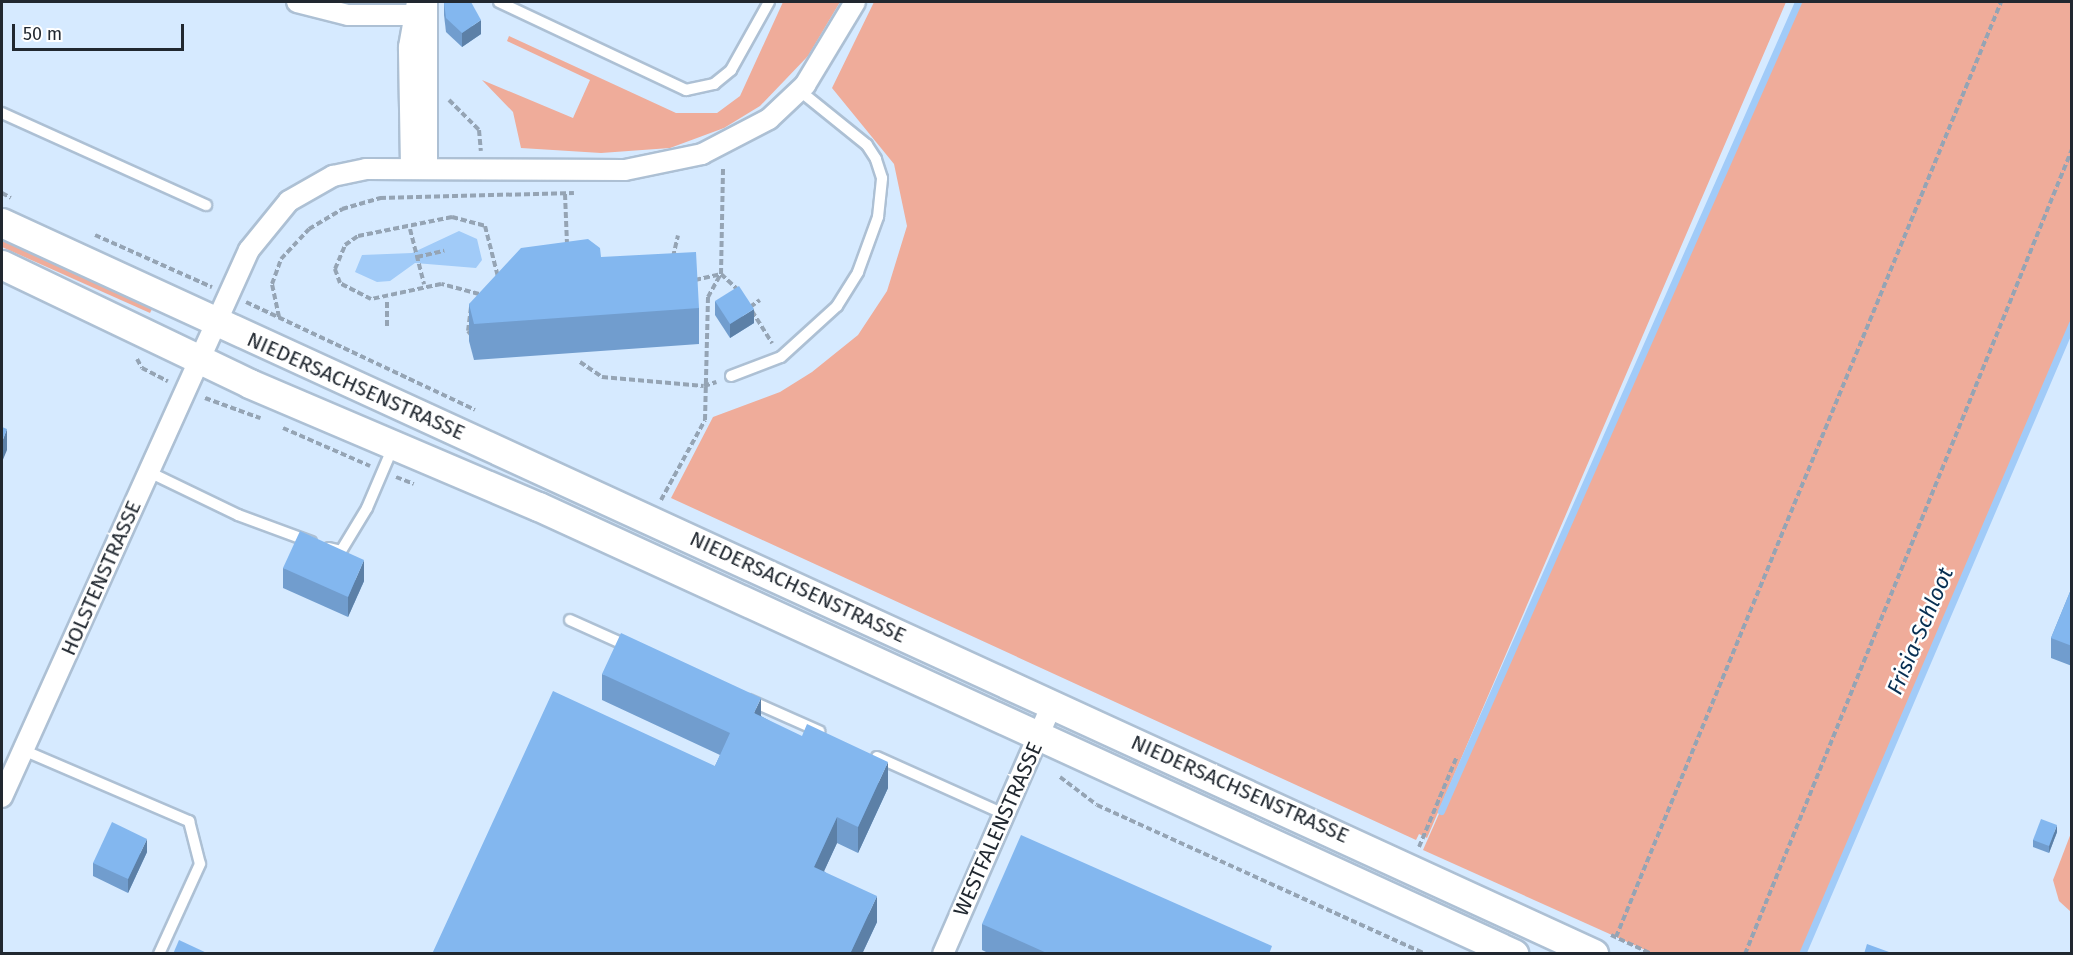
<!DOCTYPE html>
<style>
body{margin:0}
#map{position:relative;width:2073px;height:955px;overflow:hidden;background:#d6eaff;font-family:"Fira Sans",sans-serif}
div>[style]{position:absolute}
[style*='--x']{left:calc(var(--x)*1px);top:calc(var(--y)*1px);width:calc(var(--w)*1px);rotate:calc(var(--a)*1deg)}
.green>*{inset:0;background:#efac9a}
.water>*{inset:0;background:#a1cbf8}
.stream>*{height:7px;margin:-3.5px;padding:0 3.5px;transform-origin:3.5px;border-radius:3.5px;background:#a1cbf8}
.path>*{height:4px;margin-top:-2px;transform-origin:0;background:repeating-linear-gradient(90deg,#95a4b4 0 6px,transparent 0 9px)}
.roads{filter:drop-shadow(2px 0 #adc0d4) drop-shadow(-2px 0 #adc0d4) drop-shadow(0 2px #adc0d4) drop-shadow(0 -2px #adc0d4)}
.lane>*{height:10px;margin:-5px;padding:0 5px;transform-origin:5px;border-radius:5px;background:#fff}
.street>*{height:20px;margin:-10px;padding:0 10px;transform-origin:10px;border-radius:10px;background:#fff}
.secondary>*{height:28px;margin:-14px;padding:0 14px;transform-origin:14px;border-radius:14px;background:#fff}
.wall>*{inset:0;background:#719dce}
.shaded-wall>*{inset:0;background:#5c80a7}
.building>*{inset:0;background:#83b7ef}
span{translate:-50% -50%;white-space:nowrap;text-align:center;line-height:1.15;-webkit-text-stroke:5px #fff;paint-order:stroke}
.street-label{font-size:21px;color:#212830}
.water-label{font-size:22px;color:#082f52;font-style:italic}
.frame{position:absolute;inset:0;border:3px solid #212830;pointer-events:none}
.scale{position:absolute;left:12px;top:24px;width:172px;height:27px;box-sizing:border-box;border:3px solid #212830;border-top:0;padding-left:8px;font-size:18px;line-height:21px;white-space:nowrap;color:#212830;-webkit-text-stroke:4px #fff;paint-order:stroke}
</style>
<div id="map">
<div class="green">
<div style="clip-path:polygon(783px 2px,840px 2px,808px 56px,760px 106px,724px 128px,670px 148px,601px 153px,521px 148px,513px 112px,482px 80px,573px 118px,590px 80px,507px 41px,509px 36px,676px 113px,717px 113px,740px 96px)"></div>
<div style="clip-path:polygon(874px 2px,1786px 2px,1427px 838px,1419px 834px,1416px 840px,671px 498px,713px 417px,780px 392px,812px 372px,858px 335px,887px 291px,907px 226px,894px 164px,832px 88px)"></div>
<div style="clip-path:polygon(1798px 2px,2071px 2px,2071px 323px,1802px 953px,1652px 953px,1423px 850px)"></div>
<div style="clip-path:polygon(2px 234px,154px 305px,150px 313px,2px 247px)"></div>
<div style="clip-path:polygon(2071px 833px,2071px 912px,2059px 901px,2053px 880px)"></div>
</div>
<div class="water">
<div style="clip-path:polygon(459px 231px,477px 239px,482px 260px,476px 268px,415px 263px,390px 281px,377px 282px,355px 272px,362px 255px,412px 253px)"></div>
</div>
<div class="stream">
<div style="--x:1441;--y:811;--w:884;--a:-66.19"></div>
<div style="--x:1802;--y:954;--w:686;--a:-66.83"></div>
</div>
<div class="path">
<div style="--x:449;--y:100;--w:42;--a:45"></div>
<div style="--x:479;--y:130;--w:21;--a:85"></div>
<div style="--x:2;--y:193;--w:10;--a:29"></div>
<div style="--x:565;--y:194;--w:50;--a:87.7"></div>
<div style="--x:410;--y:229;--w:57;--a:75.7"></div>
<div style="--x:95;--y:235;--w:128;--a:24"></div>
<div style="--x:417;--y:257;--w:28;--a:-13"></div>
<div style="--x:673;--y:257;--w:22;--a:-77"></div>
<div style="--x:695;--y:280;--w:27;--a:-13"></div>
<div style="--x:721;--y:274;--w:26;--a:43"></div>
<div style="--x:479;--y:294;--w:39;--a:-165"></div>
<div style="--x:441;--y:284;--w:72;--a:167.9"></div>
<div style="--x:371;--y:299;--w:35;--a:-153"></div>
<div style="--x:340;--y:283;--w:15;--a:-110"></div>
<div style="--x:335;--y:269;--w:26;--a:-67"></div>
<div style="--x:345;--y:245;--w:16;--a:-35"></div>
<div style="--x:358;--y:236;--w:96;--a:-11.4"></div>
<div style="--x:452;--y:217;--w:34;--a:15"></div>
<div style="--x:485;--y:226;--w:53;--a:75.7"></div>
<div style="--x:246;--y:302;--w:253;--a:25.2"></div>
<div style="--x:471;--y:307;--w:24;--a:97"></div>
<div style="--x:468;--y:331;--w:6;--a:51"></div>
<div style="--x:750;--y:307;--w:12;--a:-35"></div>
<div style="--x:752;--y:311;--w:38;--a:58"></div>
<div style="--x:279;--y:317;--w:34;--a:-102"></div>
<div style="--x:272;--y:284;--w:27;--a:-70"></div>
<div style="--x:281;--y:259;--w:41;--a:-47"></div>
<div style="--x:309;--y:229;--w:39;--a:-31"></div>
<div style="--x:342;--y:209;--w:40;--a:-16"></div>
<div style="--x:380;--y:198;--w:194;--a:-1.5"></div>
<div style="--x:387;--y:326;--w:27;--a:-90"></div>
<div style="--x:137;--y:359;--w:10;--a:61"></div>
<div style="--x:142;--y:368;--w:29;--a:27"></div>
<div style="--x:580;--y:362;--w:27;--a:34"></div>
<div style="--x:602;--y:377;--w:102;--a:5"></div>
<div style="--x:704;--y:386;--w:13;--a:-18"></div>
<div style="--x:205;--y:398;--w:59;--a:20"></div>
<div style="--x:283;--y:428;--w:95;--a:23.6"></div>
<div style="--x:396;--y:477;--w:19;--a:21"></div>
<div style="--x:661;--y:500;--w:91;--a:-61.2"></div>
<div style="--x:705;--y:420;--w:123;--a:-88.6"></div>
<div style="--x:708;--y:297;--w:26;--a:-61"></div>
<div style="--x:721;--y:274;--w:108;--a:-88.9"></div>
<div style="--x:1060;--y:777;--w:46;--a:37.1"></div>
<div style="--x:1097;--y:805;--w:361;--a:24.4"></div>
<div style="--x:1419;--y:847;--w:99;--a:-67.3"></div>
<div style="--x:1611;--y:935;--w:45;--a:24.9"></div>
<div style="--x:1616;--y:937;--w:1011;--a:-67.62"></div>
<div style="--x:1745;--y:954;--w:869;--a:-67.89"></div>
</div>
<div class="roads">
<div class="lane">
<div style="--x:499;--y:2;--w:207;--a:25.2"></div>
<div style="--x:686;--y:90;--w:29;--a:-12"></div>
<div style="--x:714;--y:84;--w:22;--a:-39"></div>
<div style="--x:731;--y:70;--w:78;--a:-60.8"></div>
<div style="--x:2;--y:113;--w:224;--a:24.3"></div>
<div style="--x:731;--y:376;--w:53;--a:-20.8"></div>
<div style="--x:781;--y:357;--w:76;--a:-42.3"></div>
<div style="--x:837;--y:306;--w:40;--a:-58"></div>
<div style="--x:858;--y:272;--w:59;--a:-70"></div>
<div style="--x:878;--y:217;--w:39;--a:-84"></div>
<div style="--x:882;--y:178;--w:20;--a:-108"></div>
<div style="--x:876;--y:159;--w:17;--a:-123"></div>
<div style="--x:867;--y:145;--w:86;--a:-141.1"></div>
<div style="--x:149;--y:472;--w:99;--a:25.8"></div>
<div style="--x:238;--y:515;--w:78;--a:20.3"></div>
<div style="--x:329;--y:548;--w:12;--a:14"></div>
<div style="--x:341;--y:551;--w:50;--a:-58.8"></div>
<div style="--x:367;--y:508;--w:66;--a:-66.9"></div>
<div style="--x:570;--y:620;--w:66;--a:24.2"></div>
<div style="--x:749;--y:700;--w:77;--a:23.9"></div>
<div style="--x:23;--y:750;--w:181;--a:23.2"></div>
<div style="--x:189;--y:821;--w:44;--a:75.7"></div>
<div style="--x:200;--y:864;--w:99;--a:114.5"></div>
<div style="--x:877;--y:757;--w:141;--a:24.2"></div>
</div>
<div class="street">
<div style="--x:297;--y:2;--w:53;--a:14.3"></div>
<div style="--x:348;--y:15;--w:64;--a:0"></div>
<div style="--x:427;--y:2;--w:164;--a:90"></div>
<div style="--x:411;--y:166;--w:119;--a:-91"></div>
<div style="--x:409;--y:47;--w:46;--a:-79.9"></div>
<div style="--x:2;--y:797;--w:600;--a:-65.7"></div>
<div style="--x:249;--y:250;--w:63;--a:-50.8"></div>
<div style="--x:289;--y:201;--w:51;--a:-29.6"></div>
<div style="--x:333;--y:176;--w:34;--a:-12"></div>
<div style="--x:366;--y:169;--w:259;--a:0.2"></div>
<div style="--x:625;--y:170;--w:79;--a:-11.7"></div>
<div style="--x:702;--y:154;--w:76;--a:-27.6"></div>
<div style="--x:769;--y:119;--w:50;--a:-43.4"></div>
<div style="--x:805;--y:85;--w:97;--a:-58.9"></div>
<div style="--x:943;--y:954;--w:273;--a:-66.4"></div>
</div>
<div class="secondary">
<div style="--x:2;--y:223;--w:1752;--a:24.66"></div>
<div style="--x:2;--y:265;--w:275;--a:25.6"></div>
<div style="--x:250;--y:384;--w:314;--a:23.1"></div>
<div style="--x:539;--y:507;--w:1073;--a:24.63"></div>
</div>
</div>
<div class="wall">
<div style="clip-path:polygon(444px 2px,481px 34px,462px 47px,446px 32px,444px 15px)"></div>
<div style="clip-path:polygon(601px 257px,699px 308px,699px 344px,474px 360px,469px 341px,469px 304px)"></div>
<div style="clip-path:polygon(715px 301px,754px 323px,730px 338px,715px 315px)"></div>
<div style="clip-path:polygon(283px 568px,364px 581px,348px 617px,283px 588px)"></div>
<div style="clip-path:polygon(2072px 587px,2072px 666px,2051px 658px,2051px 638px)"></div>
<div style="clip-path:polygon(602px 674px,761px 716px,888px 788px,858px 853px,837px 843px,824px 871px,877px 922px,862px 954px,432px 954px,715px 766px,720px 755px,602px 700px)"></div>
<div style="clip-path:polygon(2057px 832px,2049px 853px,2033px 847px,2033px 840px)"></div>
<div style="clip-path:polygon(147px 852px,128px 893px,93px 876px,93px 863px)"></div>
<div style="clip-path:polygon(982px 924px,1272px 954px,990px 954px,982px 950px)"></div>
</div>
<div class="shaded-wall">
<div style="clip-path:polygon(481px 20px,481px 34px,462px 47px,462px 33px)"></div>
<div style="clip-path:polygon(754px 309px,754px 323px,730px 338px,730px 324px)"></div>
<div style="clip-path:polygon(7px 429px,7px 450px,2px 462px,2px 442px)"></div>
<div style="clip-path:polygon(364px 560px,364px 581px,348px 617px,348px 597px)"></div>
<div style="clip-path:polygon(761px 698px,761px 724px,754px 713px)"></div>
<div style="clip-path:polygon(888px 762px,888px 788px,858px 853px,858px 827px)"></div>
<div style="clip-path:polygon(837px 817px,837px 843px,814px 893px,814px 867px)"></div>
<div style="clip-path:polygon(2057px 825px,2057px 832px,2049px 853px,2049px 846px)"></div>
<div style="clip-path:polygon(147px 839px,147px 852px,128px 893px,128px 879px)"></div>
<div style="clip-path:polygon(877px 896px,877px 922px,862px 954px,850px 954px)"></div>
</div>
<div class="building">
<div style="clip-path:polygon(444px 2px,471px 2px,481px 20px,462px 33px,446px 18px)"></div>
<div style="clip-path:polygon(588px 239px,600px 248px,601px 257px,696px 252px,699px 308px,474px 324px,469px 304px,521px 248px)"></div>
<div style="clip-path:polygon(739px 286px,754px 309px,730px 324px,715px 301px)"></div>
<div style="clip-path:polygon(2px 427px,7px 429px,2px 442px)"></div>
<div style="clip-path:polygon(300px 531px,364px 560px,348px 597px,283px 568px)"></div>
<div style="clip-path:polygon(2072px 587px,2072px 646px,2051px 638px)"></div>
<div style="clip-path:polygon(621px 633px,761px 698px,754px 713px,802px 736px,807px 724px,888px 762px,858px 827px,837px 817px,814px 867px,877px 896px,850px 954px,432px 954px,553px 691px,715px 766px,730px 733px,602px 674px)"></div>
<div style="clip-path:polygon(2041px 819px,2057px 825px,2049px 846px,2033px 840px)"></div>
<div style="clip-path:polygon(112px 822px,147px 839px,128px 879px,93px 863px)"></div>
<div style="clip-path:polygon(1021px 835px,1272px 946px,1269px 954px,1049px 954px,982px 924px)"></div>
<div style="clip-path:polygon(179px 940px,209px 954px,173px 954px)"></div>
<div style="clip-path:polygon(1867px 944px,1889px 952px,1888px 954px,1864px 954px)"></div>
</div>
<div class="street-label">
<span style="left:356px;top:386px;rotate:24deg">NIEDERSACHSENSTRASSE</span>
<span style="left:101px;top:578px;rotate:-66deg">HOLSTENSTRASSE</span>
<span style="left:798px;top:587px;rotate:25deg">NIEDERSACHSENSTRASSE</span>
<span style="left:1240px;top:789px;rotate:24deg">NIEDERSACHSENSTRASSE</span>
<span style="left:998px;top:829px;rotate:-66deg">WESTFALENSTRASSE</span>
</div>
<div class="water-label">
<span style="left:1920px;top:631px;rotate:-67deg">Frisia-Schloot</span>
</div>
<div class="frame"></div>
<div class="scale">50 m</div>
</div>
